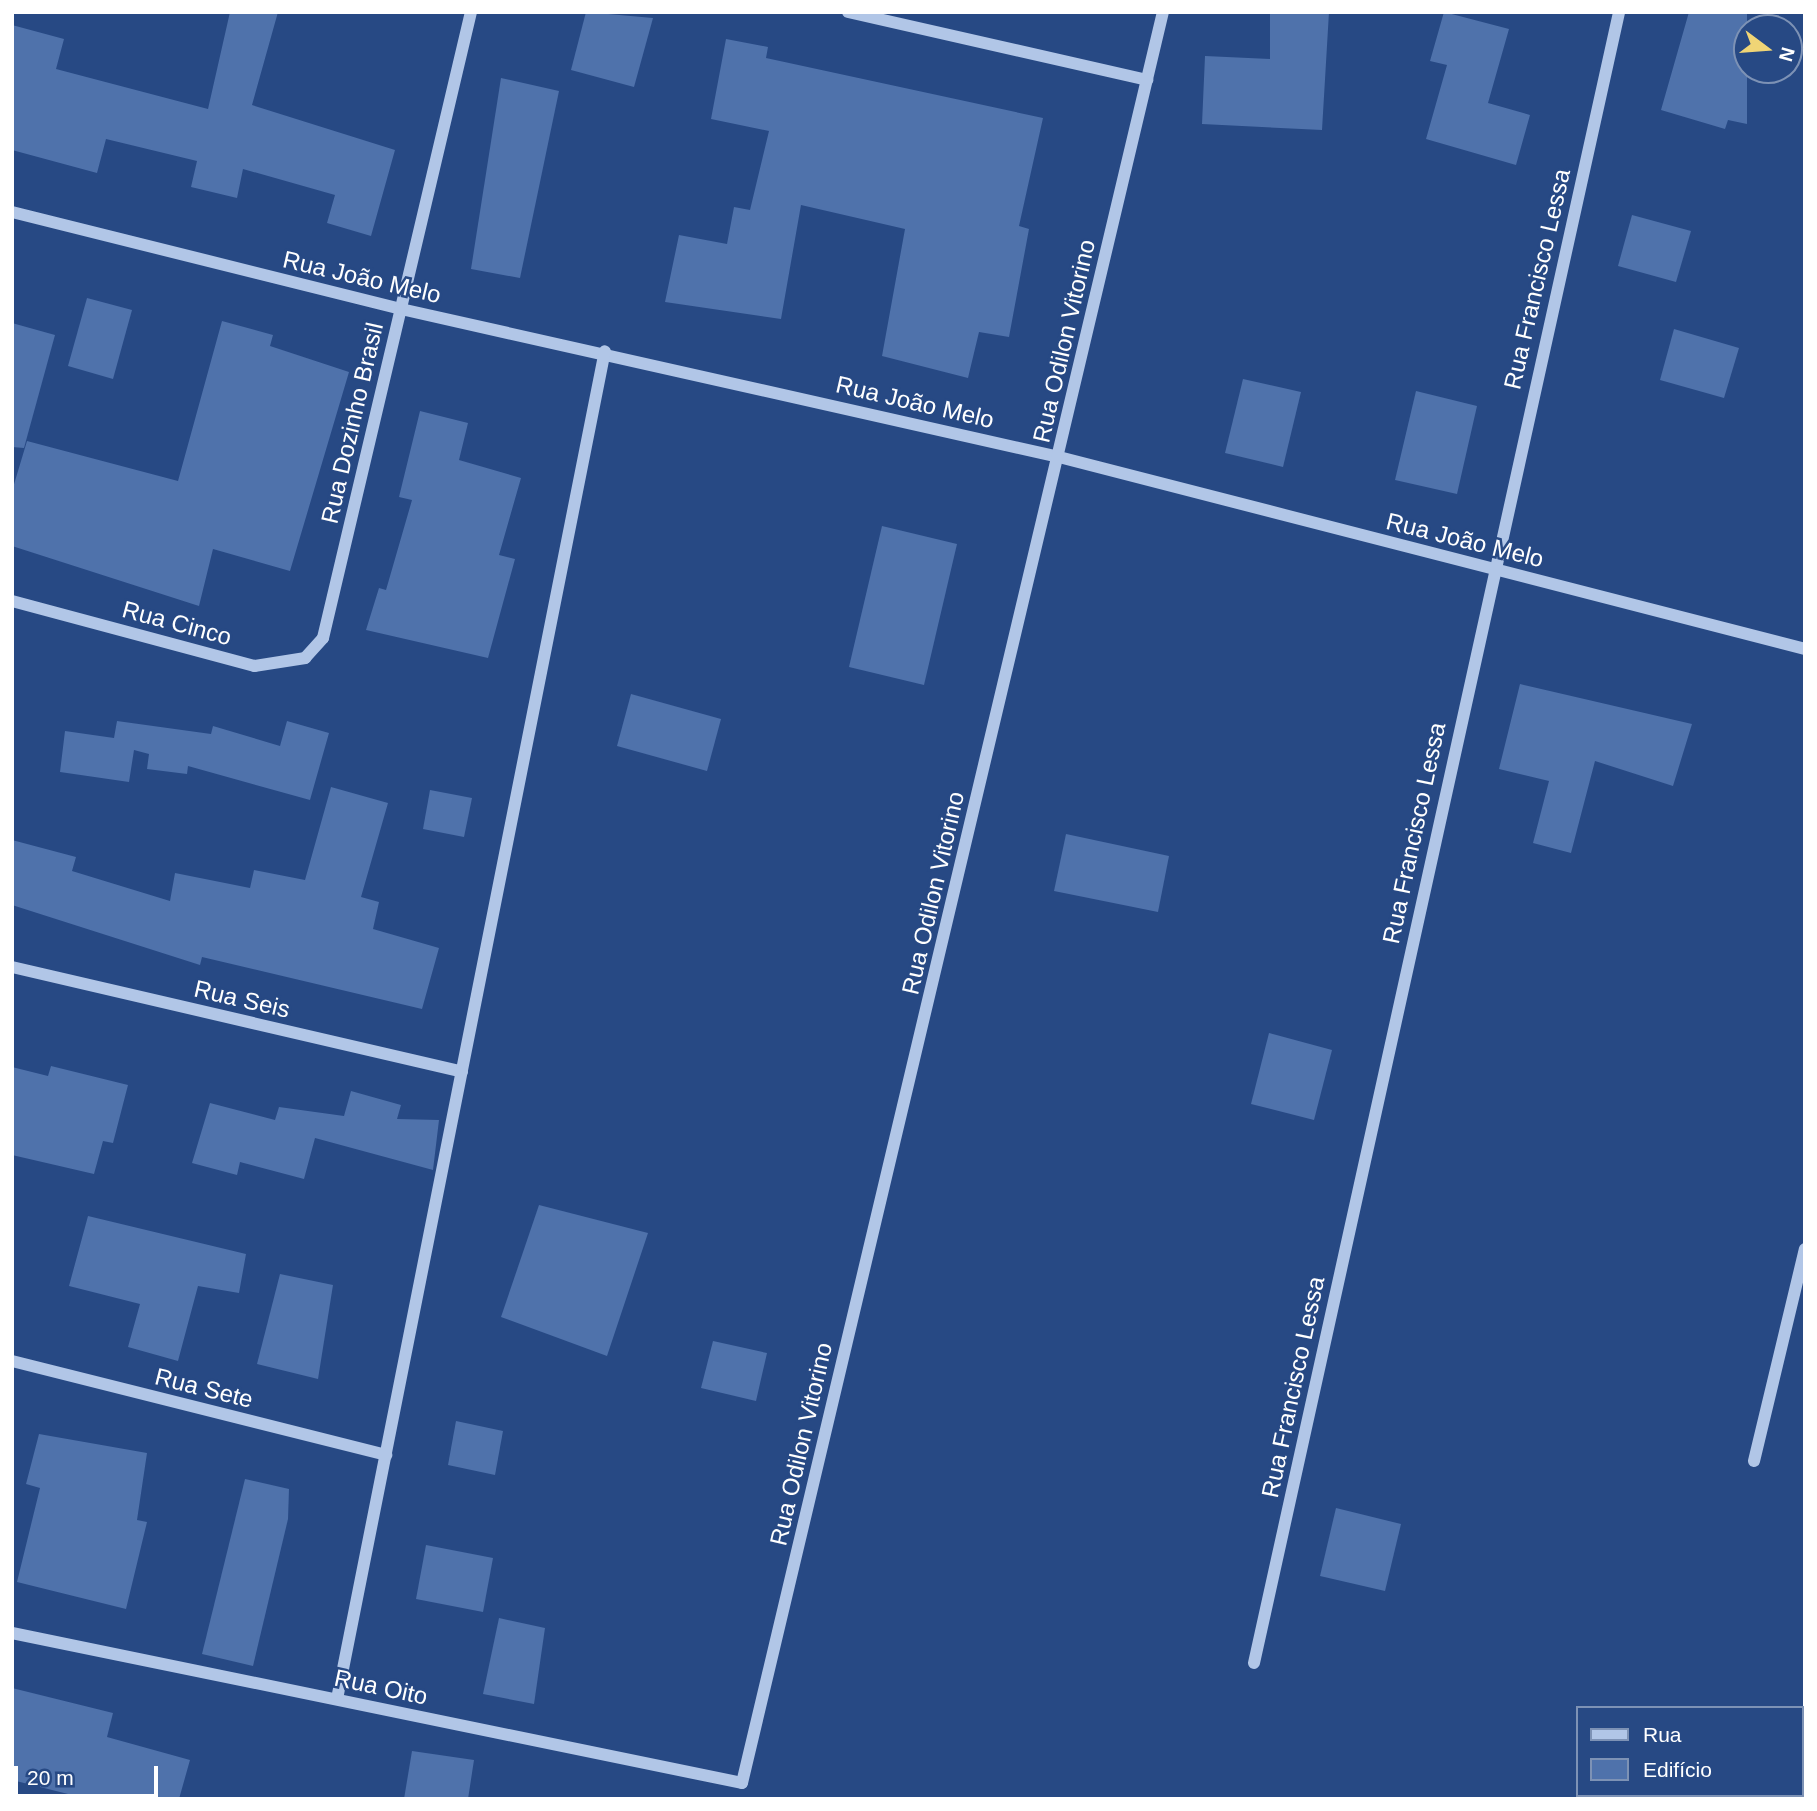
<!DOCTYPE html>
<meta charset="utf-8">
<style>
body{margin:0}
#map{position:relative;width:1817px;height:1811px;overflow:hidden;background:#274984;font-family:Helvetica,sans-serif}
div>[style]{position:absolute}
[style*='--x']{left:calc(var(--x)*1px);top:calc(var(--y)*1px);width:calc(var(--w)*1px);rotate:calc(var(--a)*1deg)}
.building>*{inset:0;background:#4f72ab}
.minor>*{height:12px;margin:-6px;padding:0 6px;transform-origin:6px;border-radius:6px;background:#b1c6e7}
span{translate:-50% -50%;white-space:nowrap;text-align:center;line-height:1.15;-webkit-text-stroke:5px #274984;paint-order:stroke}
.street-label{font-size:24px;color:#fff}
.frame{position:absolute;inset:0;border:14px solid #fff;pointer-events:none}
.legend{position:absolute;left:1576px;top:1706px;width:228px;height:91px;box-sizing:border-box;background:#274984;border:2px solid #7d92b5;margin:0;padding:9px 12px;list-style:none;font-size:21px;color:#fff}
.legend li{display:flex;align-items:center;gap:14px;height:35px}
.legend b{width:35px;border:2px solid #7d92b5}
.north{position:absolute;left:1733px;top:14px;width:70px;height:70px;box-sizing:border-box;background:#274984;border:2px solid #7d92b5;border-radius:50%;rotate:106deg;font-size:19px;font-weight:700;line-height:28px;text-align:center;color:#fff}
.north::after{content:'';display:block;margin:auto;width:24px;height:32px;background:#f0d576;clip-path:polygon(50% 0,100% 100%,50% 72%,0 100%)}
.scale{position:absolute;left:14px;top:1766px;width:144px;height:32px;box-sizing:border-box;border:4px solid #fff;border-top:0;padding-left:9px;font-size:21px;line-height:24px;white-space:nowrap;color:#fff;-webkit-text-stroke:5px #274984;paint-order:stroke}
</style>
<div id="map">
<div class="building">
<div style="clip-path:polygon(230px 12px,278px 12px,252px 105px,395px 150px,371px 236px,327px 223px,335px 195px,243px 169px,237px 198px,191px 187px,197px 161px,106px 139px,97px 173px,12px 150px,12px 25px,64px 39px,56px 69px,208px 109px)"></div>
<div style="clip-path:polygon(586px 12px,653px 18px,634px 87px,571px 70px)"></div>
<div style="clip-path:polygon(1270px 12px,1329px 12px,1322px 130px,1202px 124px,1205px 56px,1270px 59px)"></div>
<div style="clip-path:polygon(1444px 12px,1509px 29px,1488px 103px,1530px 115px,1516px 165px,1426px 139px,1447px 65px,1430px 61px)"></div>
<div style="clip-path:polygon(1689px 12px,1747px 12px,1747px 124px,1728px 120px,1725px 129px,1661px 110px)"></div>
<div style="clip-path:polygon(726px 39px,768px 47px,766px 58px,1043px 118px,1019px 226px,1029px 229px,1009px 337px,979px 332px,968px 378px,882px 356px,905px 229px,801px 205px,781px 319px,665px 302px,679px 235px,727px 244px,734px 207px,750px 210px,769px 131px,711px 119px)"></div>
<div style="clip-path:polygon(501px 78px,559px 91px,520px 278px,471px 269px)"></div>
<div style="clip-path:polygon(1632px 215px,1691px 231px,1676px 282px,1618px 266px)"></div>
<div style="clip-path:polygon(87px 298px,132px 310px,113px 379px,68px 366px)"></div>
<div style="clip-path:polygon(222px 321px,273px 335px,270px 346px,349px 372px,290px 571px,213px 549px,199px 606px,12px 546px,12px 491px,27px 441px,178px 481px)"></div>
<div style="clip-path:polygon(12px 323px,55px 335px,24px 448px,12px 447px)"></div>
<div style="clip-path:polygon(1674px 329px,1739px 348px,1724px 398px,1660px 380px)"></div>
<div style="clip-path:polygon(1243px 379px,1301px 392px,1283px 467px,1225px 453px)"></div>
<div style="clip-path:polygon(1416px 391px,1477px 406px,1457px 494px,1395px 480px)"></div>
<div style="clip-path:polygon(420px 411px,468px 423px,459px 460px,521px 478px,499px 555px,515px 559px,488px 658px,366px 630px,379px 588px,386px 590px,412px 500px,399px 497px)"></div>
<div style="clip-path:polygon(882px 526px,957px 544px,924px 685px,849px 667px)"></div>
<div style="clip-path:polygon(1520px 684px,1692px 724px,1673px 786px,1595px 761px,1571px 853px,1533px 843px,1549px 781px,1499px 769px)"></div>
<div style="clip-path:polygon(631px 694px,721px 719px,707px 771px,617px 746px)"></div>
<div style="clip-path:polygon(117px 721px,211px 734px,213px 726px,280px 746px,287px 721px,329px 733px,310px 800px,188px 766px,187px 774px,147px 769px,149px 754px,134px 750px,129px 782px,60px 772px,65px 731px,114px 738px)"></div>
<div style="clip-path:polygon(331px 787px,388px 803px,361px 897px,379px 902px,373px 929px,439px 948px,422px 1009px,202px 957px,200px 965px,12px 905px,12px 840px,76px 857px,72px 871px,170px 901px,175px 873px,250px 888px,254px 870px,305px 880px)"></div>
<div style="clip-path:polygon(430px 790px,472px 798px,464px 837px,423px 829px)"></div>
<div style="clip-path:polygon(1066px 834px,1169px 856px,1158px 912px,1054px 891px)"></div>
<div style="clip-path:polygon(1269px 1033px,1332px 1050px,1314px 1120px,1251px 1104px)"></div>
<div style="clip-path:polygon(51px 1066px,128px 1085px,113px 1143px,103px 1141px,94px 1174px,12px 1155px,12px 1067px,48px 1076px)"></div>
<div style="clip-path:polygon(351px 1091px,401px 1105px,397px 1119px,439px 1120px,433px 1170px,315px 1138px,304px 1179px,240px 1162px,237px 1175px,192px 1163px,210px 1103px,275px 1120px,279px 1107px,344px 1116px)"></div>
<div style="clip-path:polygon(539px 1205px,648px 1233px,607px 1356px,501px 1317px)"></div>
<div style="clip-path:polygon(88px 1216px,246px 1254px,239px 1293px,198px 1286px,178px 1361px,128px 1347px,140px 1304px,69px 1286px)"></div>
<div style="clip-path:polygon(280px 1274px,333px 1285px,318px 1379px,257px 1364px)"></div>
<div style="clip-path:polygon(713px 1341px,767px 1353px,756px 1401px,701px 1388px)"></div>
<div style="clip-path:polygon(456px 1421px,503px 1431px,495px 1475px,448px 1465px)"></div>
<div style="clip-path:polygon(39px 1434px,147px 1453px,137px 1520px,147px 1522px,126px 1609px,17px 1582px,40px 1488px,26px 1484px)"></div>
<div style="clip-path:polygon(245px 1479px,289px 1489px,288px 1519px,253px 1666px,202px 1654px)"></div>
<div style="clip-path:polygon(1336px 1508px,1401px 1524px,1385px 1591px,1320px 1576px)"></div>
<div style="clip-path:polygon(426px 1545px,493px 1558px,483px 1612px,416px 1599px)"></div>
<div style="clip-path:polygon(499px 1618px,545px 1628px,534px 1704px,483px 1694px)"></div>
<div style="clip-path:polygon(12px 1688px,113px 1713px,107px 1737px,190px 1760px,179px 1799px,88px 1799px,12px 1780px)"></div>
<div style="clip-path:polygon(412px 1751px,474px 1760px,468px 1799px,404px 1799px)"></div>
</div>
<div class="minor">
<div style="--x:848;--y:12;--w:307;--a:12.8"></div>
<div style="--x:12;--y:212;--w:401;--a:14"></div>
<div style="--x:401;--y:309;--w:674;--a:12.68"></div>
<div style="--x:1059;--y:457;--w:770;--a:14.43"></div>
<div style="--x:12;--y:601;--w:251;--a:15"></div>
<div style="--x:254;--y:666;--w:52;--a:-8.9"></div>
<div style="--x:305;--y:658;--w:27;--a:-48"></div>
<div style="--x:323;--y:638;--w:643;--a:-76.7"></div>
<div style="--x:12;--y:967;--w:462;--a:13.1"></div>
<div style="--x:12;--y:1361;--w:386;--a:14.1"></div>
<div style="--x:1754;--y:1461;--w:218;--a:-76.5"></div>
<div style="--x:12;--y:1633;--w:745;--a:11.61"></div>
<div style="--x:742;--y:1783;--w:1820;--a:-76.63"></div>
<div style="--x:1254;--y:1663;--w:1691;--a:-77.53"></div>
<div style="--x:337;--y:1699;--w:1374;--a:-78.76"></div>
</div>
<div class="street-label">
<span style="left:362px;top:277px;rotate:13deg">Rua João Melo</span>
<span style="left:1537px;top:279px;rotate:-77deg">Rua Francisco Lessa</span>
<span style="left:1064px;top:341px;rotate:-77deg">Rua Odilon Vitorino</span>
<span style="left:915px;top:402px;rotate:13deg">Rua João Melo</span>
<span style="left:352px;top:423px;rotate:-77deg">Rua Dozinho Brasil</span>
<span style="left:1465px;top:540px;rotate:14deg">Rua João Melo</span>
<span style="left:177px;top:623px;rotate:15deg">Rua Cinco</span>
<span style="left:1414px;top:833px;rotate:-78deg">Rua Francisco Lessa</span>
<span style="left:933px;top:893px;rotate:-77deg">Rua Odilon Vitorino</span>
<span style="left:242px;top:999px;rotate:13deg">Rua Seis</span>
<span style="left:1293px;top:1387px;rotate:-78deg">Rua Francisco Lessa</span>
<span style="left:204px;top:1388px;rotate:14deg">Rua Sete</span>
<span style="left:801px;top:1444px;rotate:-77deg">Rua Odilon Vitorino</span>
<span style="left:381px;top:1687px;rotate:12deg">Rua Oito</span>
</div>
<div class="frame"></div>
<ul class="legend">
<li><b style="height:9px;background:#b1c6e7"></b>Rua</li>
<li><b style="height:19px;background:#4f72ab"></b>Edifício</li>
</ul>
<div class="north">N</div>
<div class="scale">20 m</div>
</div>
